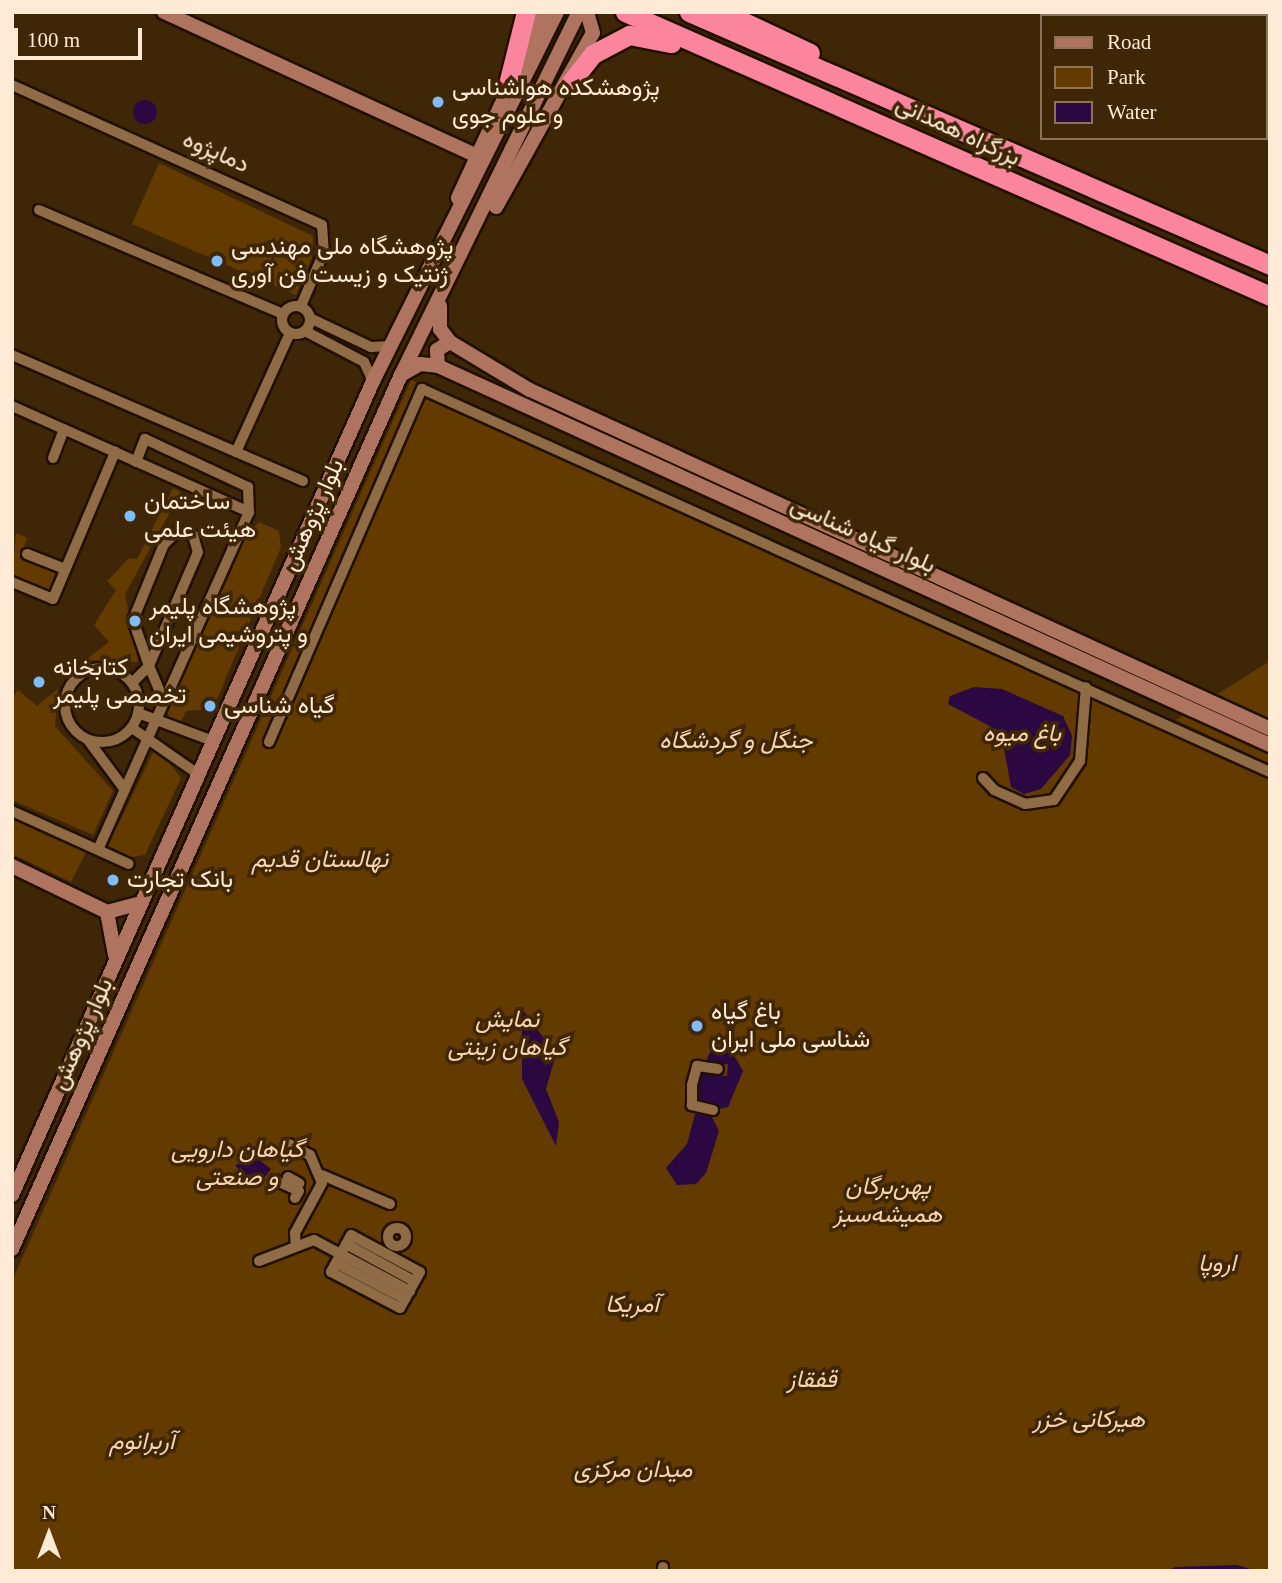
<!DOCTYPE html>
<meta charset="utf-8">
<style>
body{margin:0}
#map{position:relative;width:1282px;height:1583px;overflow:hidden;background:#3e2607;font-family:"Times New Roman",Vazirmatn,serif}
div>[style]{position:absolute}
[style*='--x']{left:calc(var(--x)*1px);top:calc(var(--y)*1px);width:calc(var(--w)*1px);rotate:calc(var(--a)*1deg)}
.green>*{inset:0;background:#633b00}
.water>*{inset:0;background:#2b0841}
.round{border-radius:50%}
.roads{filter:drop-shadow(2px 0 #211000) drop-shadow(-2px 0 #211000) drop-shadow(0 2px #211000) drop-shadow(0 -2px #211000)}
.street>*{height:10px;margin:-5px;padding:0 5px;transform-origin:5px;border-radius:5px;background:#8f6c45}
.street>.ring{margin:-5px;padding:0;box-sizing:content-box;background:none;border:10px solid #8f6c45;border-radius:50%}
.secondary>*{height:14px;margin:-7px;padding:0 7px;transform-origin:7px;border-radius:7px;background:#af745f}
.highway>*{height:19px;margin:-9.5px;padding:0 9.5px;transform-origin:9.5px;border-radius:9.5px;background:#fb859d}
.dots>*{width:19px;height:19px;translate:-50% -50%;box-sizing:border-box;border:4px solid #3e2607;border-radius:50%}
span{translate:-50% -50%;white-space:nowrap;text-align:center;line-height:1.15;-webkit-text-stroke:7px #3e2607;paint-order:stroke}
.poi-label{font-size:24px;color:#feead5}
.left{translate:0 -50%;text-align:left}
.street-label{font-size:24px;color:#feead5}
.park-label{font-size:24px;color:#f8d5b0;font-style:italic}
.frame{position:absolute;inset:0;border:14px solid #feead5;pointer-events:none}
.legend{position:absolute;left:1040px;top:14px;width:228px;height:126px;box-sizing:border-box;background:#3e2607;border:2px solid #8b7459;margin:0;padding:9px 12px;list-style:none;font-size:21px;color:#feead5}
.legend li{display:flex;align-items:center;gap:14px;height:35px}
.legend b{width:35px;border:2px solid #8b7459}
.north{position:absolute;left:14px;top:1499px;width:70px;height:70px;-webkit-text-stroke:5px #3e2607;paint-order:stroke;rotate:0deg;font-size:19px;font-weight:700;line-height:28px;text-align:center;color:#feead5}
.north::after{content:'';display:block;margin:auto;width:24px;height:32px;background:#feead5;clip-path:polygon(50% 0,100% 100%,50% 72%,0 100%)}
.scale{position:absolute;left:14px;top:28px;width:128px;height:32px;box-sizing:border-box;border:4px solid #feead5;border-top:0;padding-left:9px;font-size:21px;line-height:24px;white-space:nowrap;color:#feead5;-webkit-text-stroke:5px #3e2607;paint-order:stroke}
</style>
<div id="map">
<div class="green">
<div style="clip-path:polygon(159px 163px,313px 236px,312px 257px,296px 295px,132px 224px)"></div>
<div style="clip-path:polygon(411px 380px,1270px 771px,1270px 1571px,12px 1571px,12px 1281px)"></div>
<div style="clip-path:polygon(173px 488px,181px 492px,125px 594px,138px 662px,86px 660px,109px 642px,94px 625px,116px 590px,107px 581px,129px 558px,137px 559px)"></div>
<div style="clip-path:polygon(259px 522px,279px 531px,281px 547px,213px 709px,186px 711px,180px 723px,170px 720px,167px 711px,242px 539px)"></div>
<div style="clip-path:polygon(16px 533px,27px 538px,21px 556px,57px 572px,48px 592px,12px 577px)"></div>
<div style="clip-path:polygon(1270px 661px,1270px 764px,1176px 720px)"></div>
<div style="clip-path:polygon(58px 689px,55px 726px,113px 791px,93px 835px,12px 800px,12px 698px,18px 690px,37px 706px)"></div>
<div style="clip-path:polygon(156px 746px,181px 778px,145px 855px,130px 857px,108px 846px)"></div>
<div style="clip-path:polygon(12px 819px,86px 852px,71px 882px,12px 854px)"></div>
</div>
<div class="water">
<div class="round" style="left:133px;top:100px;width:24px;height:24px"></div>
<div style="clip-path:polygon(974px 687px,1002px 689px,1063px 716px,1072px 736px,1070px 755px,1041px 789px,1024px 794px,1011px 787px,1001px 732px,948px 704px,950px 696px)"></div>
<div style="clip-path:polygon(522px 1009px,556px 1054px,546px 1089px,559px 1122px,556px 1146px,522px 1079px)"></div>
<div style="clip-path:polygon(evenodd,713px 1045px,732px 1052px,743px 1071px,728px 1107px,709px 1111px,719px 1131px,706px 1173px,696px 1184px,677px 1185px,666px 1168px,687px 1144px,698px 1103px,695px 1087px,713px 1045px,728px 1064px,727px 1076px,714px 1075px,714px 1065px,728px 1064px)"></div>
<div style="clip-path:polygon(258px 1159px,271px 1169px,262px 1181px,245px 1177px,235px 1165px)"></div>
<div style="clip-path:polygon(1237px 1565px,1257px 1571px,1169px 1571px,1175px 1567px)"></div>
</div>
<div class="roads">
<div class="street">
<div style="--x:12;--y:85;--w:340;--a:24.3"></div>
<div style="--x:322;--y:225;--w:27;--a:86"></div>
<div style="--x:324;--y:252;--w:59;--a:113.1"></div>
<div style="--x:39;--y:210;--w:265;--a:23.1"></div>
<div class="ring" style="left:282px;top:306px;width:18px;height:18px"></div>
<div style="--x:310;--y:318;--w:68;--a:25.4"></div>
<div style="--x:371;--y:347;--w:19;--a:-3"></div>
<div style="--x:305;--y:331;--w:67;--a:27.7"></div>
<div style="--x:364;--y:362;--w:21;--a:65"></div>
<div style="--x:12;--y:355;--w:244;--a:23.4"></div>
<div style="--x:236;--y:452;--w:131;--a:-65.6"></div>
<div style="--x:12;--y:406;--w:260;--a:24.1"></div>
<div style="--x:249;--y:512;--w:369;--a:114.1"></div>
<div style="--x:236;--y:452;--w:73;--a:23.4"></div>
<div style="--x:53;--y:458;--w:31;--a:-69"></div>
<div style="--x:136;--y:462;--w:25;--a:-69"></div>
<div style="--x:145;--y:439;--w:114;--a:25"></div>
<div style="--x:248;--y:487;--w:25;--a:88"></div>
<div style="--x:178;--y:531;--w:16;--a:15"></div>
<div style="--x:193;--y:535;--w:18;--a:74"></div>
<div style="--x:198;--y:552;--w:124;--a:113.3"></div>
<div style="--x:149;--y:666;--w:49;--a:-109.2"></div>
<div style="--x:133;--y:620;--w:82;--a:-67.8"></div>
<div style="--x:164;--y:544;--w:19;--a:-43"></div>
<div style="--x:27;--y:554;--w:41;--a:21.5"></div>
<div style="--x:12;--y:582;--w:44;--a:22.5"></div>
<div style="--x:53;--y:599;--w:160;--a:-67.1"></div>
<div class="ring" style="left:65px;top:668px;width:64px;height:64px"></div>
<div style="--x:132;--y:683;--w:24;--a:-45"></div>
<div style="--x:149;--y:666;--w:39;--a:67"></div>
<div style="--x:138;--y:713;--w:80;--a:20.5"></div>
<div style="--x:132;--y:728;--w:80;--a:34.9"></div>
<div style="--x:88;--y:740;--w:62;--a:53.5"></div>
<div style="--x:269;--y:742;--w:385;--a:-66.6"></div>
<div style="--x:422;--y:389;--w:930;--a:24.31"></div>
<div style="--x:983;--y:778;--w:16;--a:47"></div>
<div style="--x:994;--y:790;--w:34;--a:24"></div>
<div style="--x:1025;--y:804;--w:29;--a:-8"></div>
<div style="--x:1054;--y:800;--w:47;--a:-56.3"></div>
<div style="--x:1080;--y:761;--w:74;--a:-85.4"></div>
<div style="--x:12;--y:811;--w:128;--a:24.4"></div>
<div style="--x:713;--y:1110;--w:22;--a:-167"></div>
<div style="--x:692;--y:1105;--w:20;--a:-90"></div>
<div style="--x:692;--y:1085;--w:20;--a:-75"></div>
<div style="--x:697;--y:1066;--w:21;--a:8"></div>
<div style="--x:289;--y:1144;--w:24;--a:28"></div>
<div style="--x:310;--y:1155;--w:30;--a:67"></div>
<div style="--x:322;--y:1183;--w:57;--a:118.4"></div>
<div style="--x:295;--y:1233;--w:13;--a:86"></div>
<div style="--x:322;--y:1175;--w:74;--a:23.1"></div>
<div style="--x:288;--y:1177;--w:13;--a:29"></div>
<div style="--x:275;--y:1180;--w:26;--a:25"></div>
<div style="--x:299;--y:1191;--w:8;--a:120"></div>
<div class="ring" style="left:388px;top:1228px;width:8px;height:8px"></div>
<div style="--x:351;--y:1235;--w:78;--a:28.2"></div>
<div style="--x:420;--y:1272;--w:41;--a:119.1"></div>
<div style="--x:400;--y:1308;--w:78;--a:-152.4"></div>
<div style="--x:331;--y:1272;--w:42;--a:-61.6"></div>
<div style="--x:346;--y:1244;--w:77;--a:28.6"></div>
<div style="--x:259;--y:1261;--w:59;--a:-20.9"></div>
<div style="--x:314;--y:1240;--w:109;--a:28"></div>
<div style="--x:336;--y:1263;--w:78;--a:27.6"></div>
<div style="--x:663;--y:1567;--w:4;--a:90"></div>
</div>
<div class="secondary">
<div style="--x:164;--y:12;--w:342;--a:24.7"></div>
<div style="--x:458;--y:198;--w:205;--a:-65.2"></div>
<div style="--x:496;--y:207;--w:199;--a:-60.9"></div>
<div style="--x:593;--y:33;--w:22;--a:-106"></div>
<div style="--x:440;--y:306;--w:23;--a:90"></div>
<div style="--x:440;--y:329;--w:16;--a:52"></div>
<div style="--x:450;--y:342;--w:93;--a:31"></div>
<div style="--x:530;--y:390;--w:814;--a:24.61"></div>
<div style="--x:438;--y:366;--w:16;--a:-94"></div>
<div style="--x:437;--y:350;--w:15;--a:-32"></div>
<div style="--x:401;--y:375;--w:22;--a:-30"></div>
<div style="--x:420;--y:364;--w:18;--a:6"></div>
<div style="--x:438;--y:366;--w:914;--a:24.49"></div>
<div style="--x:12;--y:866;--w:106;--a:25.8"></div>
<div style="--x:107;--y:912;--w:35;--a:-15"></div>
<div style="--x:107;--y:912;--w:44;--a:79.5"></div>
<div style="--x:12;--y:1195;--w:890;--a:-66.08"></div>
<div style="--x:373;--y:381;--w:412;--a:-63.5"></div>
<div style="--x:12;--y:1249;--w:957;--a:-66.01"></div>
<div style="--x:401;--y:375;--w:404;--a:-63.9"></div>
</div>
<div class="highway">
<div style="--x:625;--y:12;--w:705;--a:23.76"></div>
<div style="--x:689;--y:12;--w:634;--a:23.53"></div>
<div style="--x:723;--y:12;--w:96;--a:25.2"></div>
<div style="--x:567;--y:87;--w:42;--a:-51.8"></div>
<div style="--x:593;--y:54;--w:41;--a:-27.8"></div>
<div style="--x:629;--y:35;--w:43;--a:10.8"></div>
<div style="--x:507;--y:88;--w:78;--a:-76"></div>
</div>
</div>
<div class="dots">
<div style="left:438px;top:102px;background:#7fbdfa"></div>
<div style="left:217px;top:261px;background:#7fbdfa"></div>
<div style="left:130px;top:516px;background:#7fbdfa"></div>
<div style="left:135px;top:621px;background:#7fbdfa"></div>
<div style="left:39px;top:682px;background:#7fbdfa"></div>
<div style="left:210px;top:706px;background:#7fbdfa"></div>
<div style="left:113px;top:880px;background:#7fbdfa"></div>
<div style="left:697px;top:1026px;background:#7fbdfa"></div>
</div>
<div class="poi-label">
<span class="left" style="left:452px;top:102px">پژوهشکده هواشناسی<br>و علوم جوی</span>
<span class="left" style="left:231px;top:261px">پژوهشگاه ملی مهندسی<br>ژنتیک و زیست فن آوری</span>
<span class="left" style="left:144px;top:516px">ساختمان<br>هیئت علمی</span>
<span class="left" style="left:149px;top:621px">پژوهشگاه پلیمر<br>و پتروشیمی ایران</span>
<span class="left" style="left:53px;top:682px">کتابخانه<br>تخصصی پلیمر</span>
<span class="left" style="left:224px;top:706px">گیاه شناسی</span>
<span class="left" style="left:127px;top:880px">بانک تجارت</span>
<span class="left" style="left:711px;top:1026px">باغ گیاه‌<br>شناسی ملی ایران</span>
</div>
<div class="street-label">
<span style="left:958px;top:131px;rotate:25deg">بزرگراه همدانی</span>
<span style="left:216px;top:152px;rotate:24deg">دماپژوه</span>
<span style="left:313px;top:515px;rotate:-66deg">بلوار پژوهش</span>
<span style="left:863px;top:535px;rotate:24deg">بلوار گیاه شناسی</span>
<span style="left:82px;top:1034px;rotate:-66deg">بلوار پژوهش</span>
</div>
<div class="park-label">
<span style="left:1022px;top:734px">باغ میوه</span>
<span style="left:736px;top:741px">جنگل و گردشگاه</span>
<span style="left:320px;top:860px">نهالستان قدیم</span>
<span style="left:507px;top:1034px">نمایش<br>گیاهان زینتی</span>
<span style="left:237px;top:1164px">گیاهان دارویی<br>و صنعتی</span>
<span style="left:888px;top:1201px">پهن‌برگان<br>همیشه‌سبز</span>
<span style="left:1217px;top:1264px">اروپا</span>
<span style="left:632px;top:1305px">آمریکا</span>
<span style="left:812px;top:1380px">قفقاز</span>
<span style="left:1089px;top:1420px">هیرکانی خزر</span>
<span style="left:142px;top:1442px">آربرانوم</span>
<span style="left:633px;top:1470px">میدان مرکزی</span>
</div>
<div class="frame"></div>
<ul class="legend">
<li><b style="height:9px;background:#af745f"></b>Road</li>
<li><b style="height:19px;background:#633b00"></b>Park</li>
<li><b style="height:19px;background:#2b0841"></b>Water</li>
</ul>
<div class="north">N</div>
<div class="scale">100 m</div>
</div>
